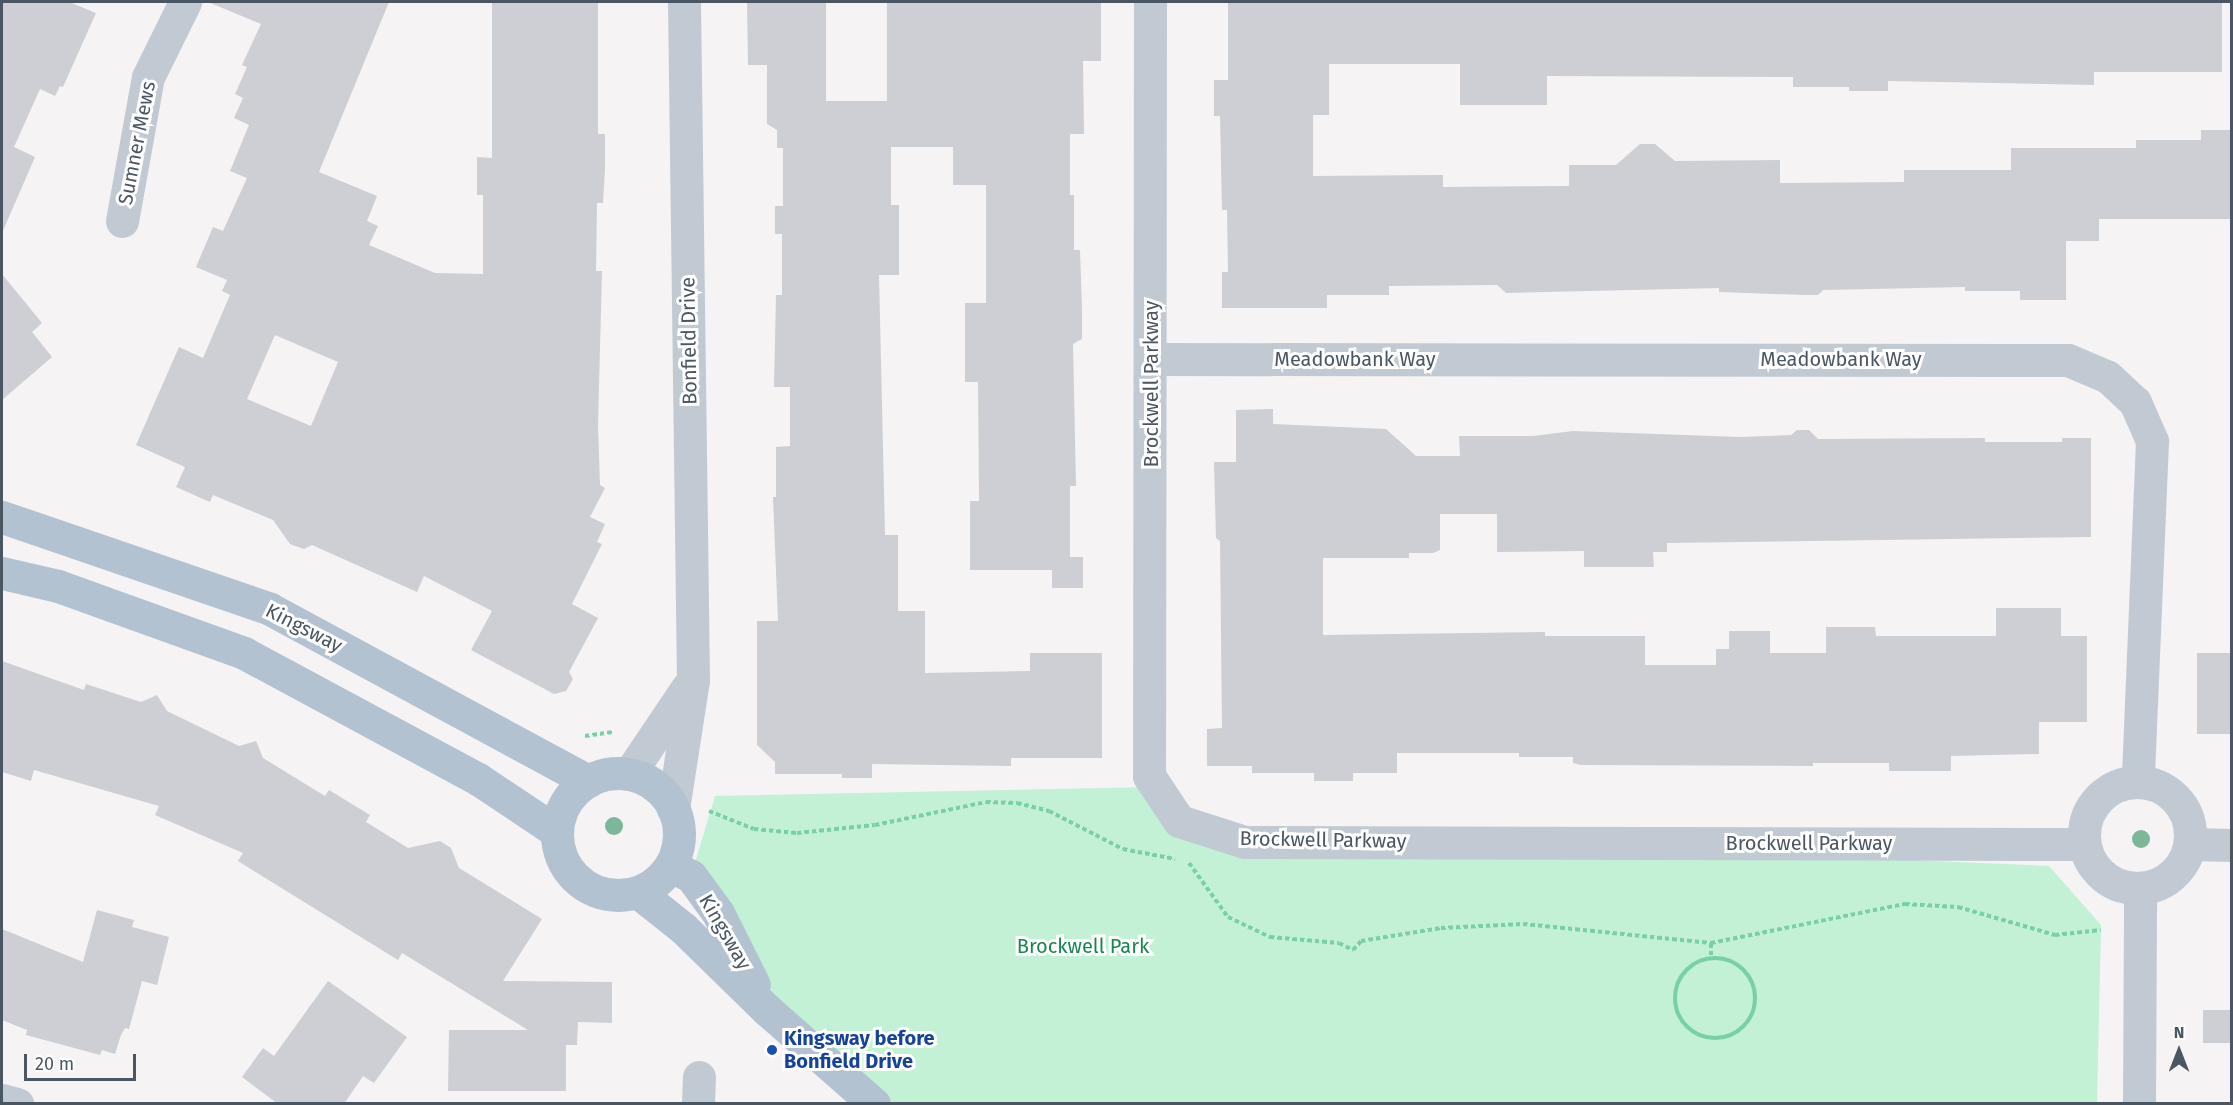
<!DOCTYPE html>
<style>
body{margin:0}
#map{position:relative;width:2233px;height:1105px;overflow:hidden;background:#f5f3f3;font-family:"Fira Sans",sans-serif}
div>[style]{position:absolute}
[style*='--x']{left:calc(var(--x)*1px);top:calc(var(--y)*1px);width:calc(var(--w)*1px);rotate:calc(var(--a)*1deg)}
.green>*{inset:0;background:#c3f1d5}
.building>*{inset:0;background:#cdcfd5}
.path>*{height:4px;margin-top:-2px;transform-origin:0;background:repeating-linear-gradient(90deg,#7ad0a6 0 4.5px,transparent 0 7.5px)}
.path>.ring{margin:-2px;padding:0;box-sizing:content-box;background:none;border:4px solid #7ad0a6;border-radius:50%}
.minor>*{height:33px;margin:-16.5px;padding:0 16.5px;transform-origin:16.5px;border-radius:16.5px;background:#c1cad2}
.minor>.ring{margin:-16.5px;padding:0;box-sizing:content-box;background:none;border:33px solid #c1cad2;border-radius:50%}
.major>*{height:33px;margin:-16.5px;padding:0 16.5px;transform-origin:16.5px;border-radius:16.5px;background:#b3c2d1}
.major>.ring{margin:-16.5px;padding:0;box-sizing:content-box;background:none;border:33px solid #b3c2d1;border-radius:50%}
.trees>*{width:18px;height:18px;margin:-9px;border-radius:50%;background:#7bb799}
.dots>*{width:16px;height:16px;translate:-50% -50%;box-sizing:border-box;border:3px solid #fff;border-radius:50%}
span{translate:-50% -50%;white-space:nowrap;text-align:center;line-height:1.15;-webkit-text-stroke:6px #fff;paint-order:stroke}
.street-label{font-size:20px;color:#4a5661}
.park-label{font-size:20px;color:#17864f}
.transit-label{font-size:20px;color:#164399;font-weight:700}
.left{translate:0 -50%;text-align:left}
.frame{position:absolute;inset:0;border:3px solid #4a5661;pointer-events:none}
.north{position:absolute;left:2149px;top:1021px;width:60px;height:60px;-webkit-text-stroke:4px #fff;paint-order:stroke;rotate:0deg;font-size:16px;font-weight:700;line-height:24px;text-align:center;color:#4a5661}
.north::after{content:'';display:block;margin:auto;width:21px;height:27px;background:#4a5661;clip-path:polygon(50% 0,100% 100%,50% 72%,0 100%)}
.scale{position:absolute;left:24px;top:1054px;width:112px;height:27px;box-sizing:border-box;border:3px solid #4a5661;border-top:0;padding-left:8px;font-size:18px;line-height:21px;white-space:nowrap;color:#4a5661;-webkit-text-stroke:4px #fff;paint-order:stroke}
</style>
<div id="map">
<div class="green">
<div style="clip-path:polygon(1156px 787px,1206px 830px,2049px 866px,2101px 925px,2097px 1103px,894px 1103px,766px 1009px,691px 876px,715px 796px)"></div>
</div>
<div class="building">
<div style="clip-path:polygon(2px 2px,69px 2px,96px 13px,63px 87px,60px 86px,55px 96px,40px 89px,14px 147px,35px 157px,2px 233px)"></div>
<div style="clip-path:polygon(evenodd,208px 2px,389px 2px,319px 172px,377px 196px,367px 221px,378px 226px,369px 245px,435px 273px,483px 274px,483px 195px,477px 195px,477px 157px,492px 158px,492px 2px,598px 2px,598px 134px,605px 134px,605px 169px,603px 203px,597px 203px,596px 271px,602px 271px,598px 426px,600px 485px,605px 488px,590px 517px,605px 524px,597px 542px,602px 544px,572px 604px,598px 618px,569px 672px,573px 679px,566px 691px,554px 694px,471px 650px,492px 611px,424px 576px,417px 592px,312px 545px,304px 549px,290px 544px,273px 520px,213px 495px,210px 502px,176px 487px,185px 467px,136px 445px,179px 347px,203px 358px,230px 295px,222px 291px,227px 280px,196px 267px,213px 227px,223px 231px,247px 178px,230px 171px,249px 125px,234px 118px,243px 98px,235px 94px,247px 67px,242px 65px,261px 24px,208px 2px,275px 335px,338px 362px,311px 426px,247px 399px,275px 335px)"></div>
<div style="clip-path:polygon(747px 2px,826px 2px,826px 101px,887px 101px,887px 2px,1101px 2px,1101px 61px,1083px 61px,1084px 134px,1070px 134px,1070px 195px,1074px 195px,1074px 250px,1080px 250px,1082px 309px,1082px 339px,1073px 344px,1076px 486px,1070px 486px,1070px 557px,1083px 557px,1083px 588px,1052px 588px,1052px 570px,970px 570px,970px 501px,979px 501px,978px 382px,965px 382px,965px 303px,986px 303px,986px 185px,953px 185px,953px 147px,891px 147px,891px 205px,899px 205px,899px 275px,879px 275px,885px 535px,898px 535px,898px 611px,925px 611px,925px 673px,1030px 671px,1030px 653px,1102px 653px,1102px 758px,1011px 758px,1011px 766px,872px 764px,872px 778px,842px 778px,842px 774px,775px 774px,775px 762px,757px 745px,757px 621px,778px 621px,773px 497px,776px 497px,776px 447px,790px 446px,790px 387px,774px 387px,776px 295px,782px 295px,782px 234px,775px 234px,775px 206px,783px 206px,783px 148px,777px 148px,777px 130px,767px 124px,767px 65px,748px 65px)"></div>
<div style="clip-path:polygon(1228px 2px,2222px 2px,2222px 72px,2094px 72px,2094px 85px,1888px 81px,1888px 91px,1849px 91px,1849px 87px,1793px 87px,1793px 77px,1547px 76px,1547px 105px,1460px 105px,1460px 64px,1329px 64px,1329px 115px,1313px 115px,1313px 176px,1443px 175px,1443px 187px,1569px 186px,1569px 165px,1616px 165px,1640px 144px,1655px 144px,1675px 161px,1780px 160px,1780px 183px,1904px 182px,1904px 170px,2011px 170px,2011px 148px,2136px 148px,2136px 140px,2201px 140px,2201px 130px,2232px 130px,2232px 219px,2099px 219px,2099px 241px,2066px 241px,2066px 300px,2020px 300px,2020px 291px,1965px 291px,1965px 287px,1823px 290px,1818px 295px,1803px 295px,1719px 292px,1719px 288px,1506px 293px,1497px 285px,1389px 286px,1389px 295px,1327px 295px,1327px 308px,1222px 308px,1222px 272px,1228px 272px,1227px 210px,1222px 210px,1220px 116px,1214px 116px,1214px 80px,1228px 80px)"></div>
<div style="clip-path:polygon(2px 274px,42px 323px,32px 332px,52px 357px,2px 400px)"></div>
<div style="clip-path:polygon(1273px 409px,1273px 424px,1386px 429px,1416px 456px,1460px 456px,1459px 436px,1533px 436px,1573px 431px,1740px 437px,1791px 435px,1797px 430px,1809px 430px,1818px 439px,1985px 438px,1985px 442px,2062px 442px,2062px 438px,2091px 438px,2091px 537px,1667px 543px,1667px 552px,1653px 552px,1654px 567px,1584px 567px,1584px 551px,1497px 552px,1497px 514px,1440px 514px,1440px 550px,1433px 553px,1409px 553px,1409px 558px,1323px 558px,1323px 635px,1545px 632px,1545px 636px,1645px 636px,1645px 665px,1716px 665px,1716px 649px,1729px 649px,1729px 631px,1770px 631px,1770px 653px,1826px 653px,1826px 627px,1875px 627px,1876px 636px,1996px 636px,1996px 608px,2061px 608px,2061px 636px,2087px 636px,2087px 722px,2039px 722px,2039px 754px,1951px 756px,1951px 771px,1889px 771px,1889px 763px,1813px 763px,1813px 766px,1581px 765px,1573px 763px,1573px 757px,1519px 757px,1519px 753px,1397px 753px,1397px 773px,1353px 773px,1353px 781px,1314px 781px,1314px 773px,1252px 773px,1252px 766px,1207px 766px,1207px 729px,1222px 728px,1220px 541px,1216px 538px,1214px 462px,1236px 462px,1236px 410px)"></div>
<div style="clip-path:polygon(2197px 653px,2232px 653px,2232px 734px,2197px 734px)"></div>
<div style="clip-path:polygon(2px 661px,84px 690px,86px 684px,141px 702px,157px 695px,167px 711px,239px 746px,256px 741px,263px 758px,325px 796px,329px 790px,370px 815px,366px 822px,408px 848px,440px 841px,451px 848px,459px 868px,542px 919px,503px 981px,612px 982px,612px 1023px,578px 1022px,577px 1045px,566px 1045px,566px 1091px,448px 1091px,449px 1030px,528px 1030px,402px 953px,398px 960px,238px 861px,243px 853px,155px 815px,159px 806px,34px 770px,31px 781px,2px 772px)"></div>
<div style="clip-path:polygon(97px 910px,134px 920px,132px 927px,169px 937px,157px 985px,142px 981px,129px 1029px,125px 1028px,121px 1035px,115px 1054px,102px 1050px,100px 1055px,26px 1035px,27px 1030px,2px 1020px,2px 929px,83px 962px)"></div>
<div style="clip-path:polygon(328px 981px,407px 1037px,374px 1083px,363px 1076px,344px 1104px,278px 1104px,242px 1077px,263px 1048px,274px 1056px)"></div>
<div style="clip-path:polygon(2203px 1010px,2232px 1010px,2232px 1043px,2203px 1043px)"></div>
</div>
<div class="path">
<div style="--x:585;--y:736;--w:28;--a:-8"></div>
<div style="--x:709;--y:811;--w:48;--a:21.8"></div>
<div style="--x:754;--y:829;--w:43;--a:5.3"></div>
<div style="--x:797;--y:833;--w:78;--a:-5.9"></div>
<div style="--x:875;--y:825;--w:113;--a:-11.7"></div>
<div style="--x:986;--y:802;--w:31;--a:2"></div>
<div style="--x:1017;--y:803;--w:33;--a:14"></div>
<div style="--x:1049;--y:811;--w:83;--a:27.2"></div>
<div style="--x:1123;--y:849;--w:53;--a:10.9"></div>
<div style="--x:1189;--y:863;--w:67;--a:54.2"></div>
<div style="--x:1228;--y:917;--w:47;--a:25.5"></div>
<div style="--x:1270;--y:937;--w:69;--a:5"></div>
<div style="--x:1339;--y:943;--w:16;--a:27"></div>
<div style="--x:1353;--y:950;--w:12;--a:-48"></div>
<div style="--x:1361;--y:941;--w:81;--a:-9.2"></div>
<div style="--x:1441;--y:928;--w:82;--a:-2.8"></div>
<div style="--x:1523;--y:924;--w:189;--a:5.8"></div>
<div style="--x:1711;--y:943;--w:198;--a:-11.4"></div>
<div style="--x:1905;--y:904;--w:53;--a:3.2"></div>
<div style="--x:1958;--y:907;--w:101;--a:16.1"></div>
<div style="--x:2055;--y:935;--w:46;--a:-6.2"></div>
<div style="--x:1711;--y:943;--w:14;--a:90"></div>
<div class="ring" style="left:1675px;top:958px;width:76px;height:76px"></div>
</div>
<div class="minor">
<div style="--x:1150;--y:2;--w:774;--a:90.07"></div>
<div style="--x:1149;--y:776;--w:54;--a:56.3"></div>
<div style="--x:1179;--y:821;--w:69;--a:17.7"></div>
<div style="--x:1245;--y:842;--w:838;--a:0.14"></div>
<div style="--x:122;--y:221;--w:146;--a:-79.8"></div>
<div style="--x:148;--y:77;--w:84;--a:-63.7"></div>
<div style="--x:1151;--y:359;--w:917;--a:0.06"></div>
<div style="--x:2068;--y:360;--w:43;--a:23"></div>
<div style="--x:2108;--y:377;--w:37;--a:43"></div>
<div style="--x:2135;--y:402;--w:43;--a:66.4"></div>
<div style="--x:2152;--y:441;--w:340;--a:92.4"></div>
<div style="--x:629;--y:774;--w:104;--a:-56"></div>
<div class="ring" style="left:2084px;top:782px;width:73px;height:73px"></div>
<div style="--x:673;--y:809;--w:131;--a:-81.2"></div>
<div style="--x:693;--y:680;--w:678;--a:-90.76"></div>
<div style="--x:2190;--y:844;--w:42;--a:1.4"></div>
<div style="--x:2;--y:1100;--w:16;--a:15"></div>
<div style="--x:698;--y:1104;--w:27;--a:-88"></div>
<div style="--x:2139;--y:1104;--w:215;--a:-89.7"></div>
</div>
<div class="major">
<div style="--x:2;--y:517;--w:283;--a:18.9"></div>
<div style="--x:270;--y:609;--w:362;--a:28.4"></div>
<div style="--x:2;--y:573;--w:57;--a:13.1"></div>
<div style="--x:58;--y:586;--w:198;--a:19.8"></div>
<div style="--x:244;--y:653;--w:266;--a:28.3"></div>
<div style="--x:478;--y:779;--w:94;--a:33.7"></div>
<div class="ring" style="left:557px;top:773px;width:89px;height:89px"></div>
<div style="--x:671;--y:866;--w:22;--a:27"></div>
<div style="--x:691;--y:876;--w:46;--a:53.9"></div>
<div style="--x:718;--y:913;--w:80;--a:63.4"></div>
<div style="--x:639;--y:893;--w:56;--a:38.5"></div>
<div style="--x:683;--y:928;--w:116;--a:44.3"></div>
<div style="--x:766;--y:1009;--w:144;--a:41.3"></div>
</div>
<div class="trees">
<div style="left:614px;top:826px"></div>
<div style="left:2141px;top:839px"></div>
</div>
<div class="dots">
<div style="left:772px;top:1050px;background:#1a4fb4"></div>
</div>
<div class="street-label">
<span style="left:137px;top:143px;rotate:-79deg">Sumner Mews</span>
<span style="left:689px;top:341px;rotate:-91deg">Bonfield Drive</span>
<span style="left:1355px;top:359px">Meadowbank Way</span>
<span style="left:1841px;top:359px">Meadowbank Way</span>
<span style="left:1151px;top:384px;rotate:-90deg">Brockwell Parkway</span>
<span style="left:304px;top:628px;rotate:27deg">Kingsway</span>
<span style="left:1323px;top:840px;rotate:1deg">Brockwell Parkway</span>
<span style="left:1809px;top:843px">Brockwell Parkway</span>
<span style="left:725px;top:932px;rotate:60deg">Kingsway</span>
</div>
<div class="park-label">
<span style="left:1083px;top:946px">Brockwell Park</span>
</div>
<div class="transit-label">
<span class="left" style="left:784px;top:1050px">Kingsway before<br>Bonfield Drive</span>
</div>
<div class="frame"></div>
<div class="north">N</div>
<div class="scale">20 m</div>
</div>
